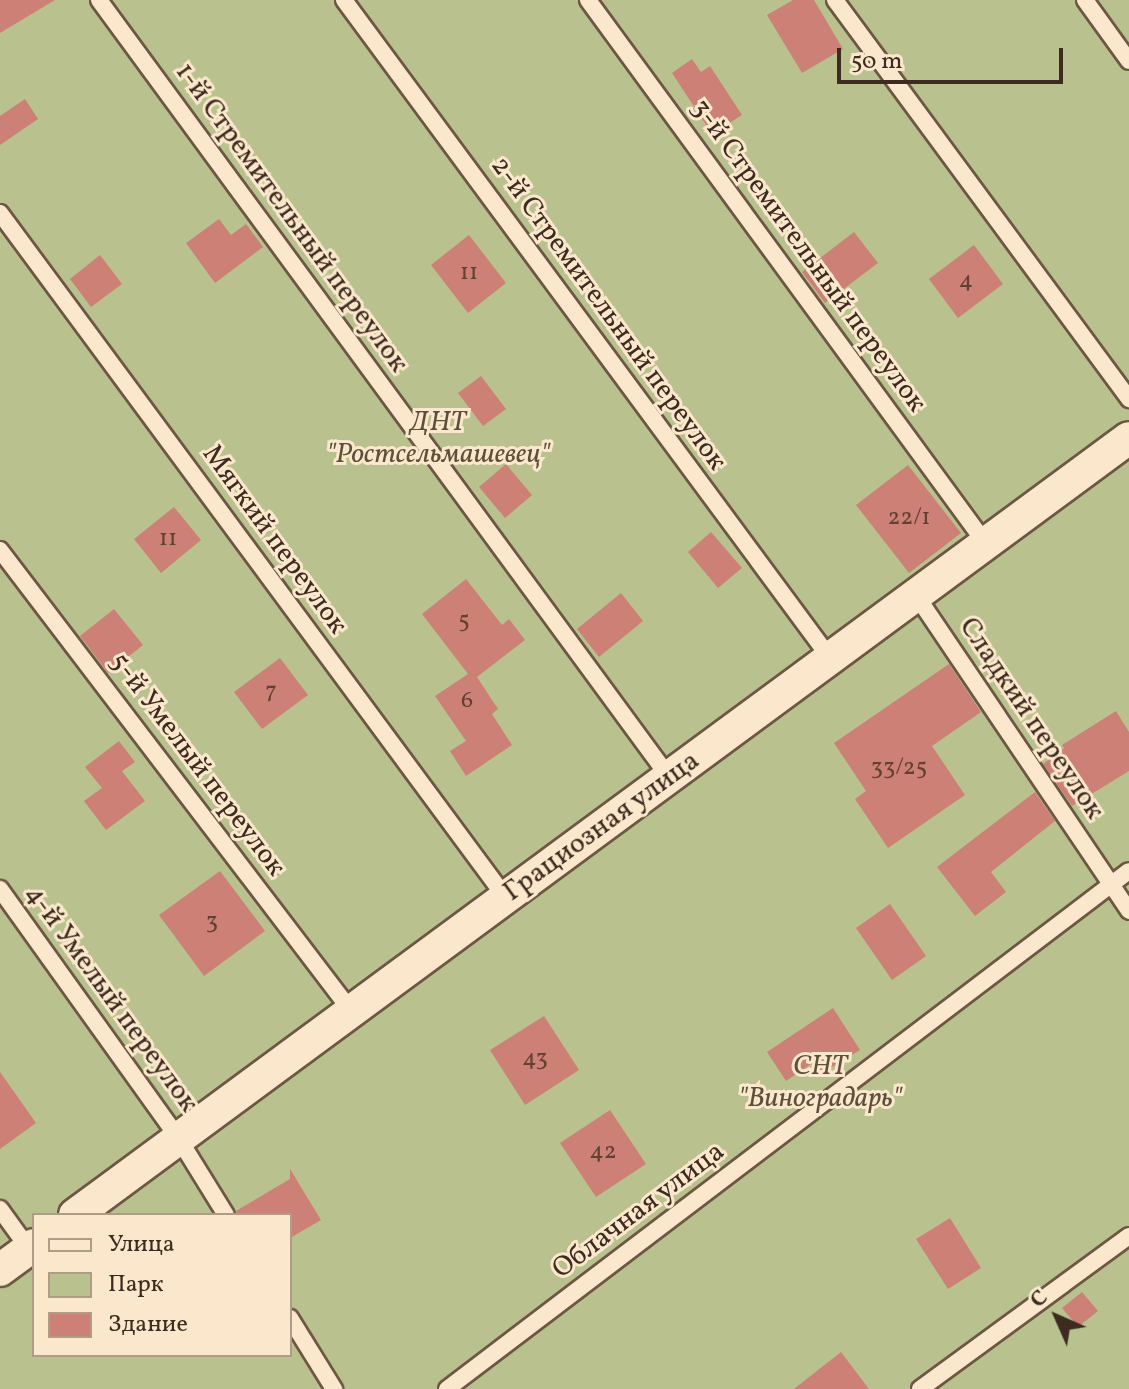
<!DOCTYPE html>
<meta charset="utf-8">
<style>
body{margin:0}
#map{position:relative;width:1129px;height:1389px;overflow:hidden;background:#f9dbb0;font-family:Vollkorn,serif}
div>[style]{position:absolute}
[style*='--x']{left:calc(var(--x)*1px);top:calc(var(--y)*1px);width:calc(var(--w)*1px);rotate:calc(var(--a)*1deg)}
.green>*{inset:0;background:#b9c18e}
.building>*{inset:0;background:#cd8075}
.roads{filter:drop-shadow(2px 0 #6d5743) drop-shadow(-2px 0 #6d5743) drop-shadow(0 2px #6d5743) drop-shadow(0 -2px #6d5743)}
.lane>*{height:16px;margin:-8px;padding:0 8px;transform-origin:8px;border-radius:8px;background:#fbe8cc}
.street>*{height:32px;margin:-16px;padding:0 16px;transform-origin:16px;border-radius:16px;background:#fbe8cc}
span{translate:-50% -50%;white-space:nowrap;text-align:center;line-height:1.15;-webkit-text-stroke:6px #fbe8cc;paint-order:stroke}
.number-label{font-size:24px;color:#624034}
.number-label span{-webkit-text-stroke-width:0}
.street-label{font-size:28px;color:#3e2b1f}
.park-label{font-size:28px;color:#5d503b;font-style:italic}
.legend{position:absolute;left:32px;top:1213px;width:260px;height:144px;box-sizing:border-box;background:#fbe8cc;border:2px solid #af9c87;margin:0;padding:10px 14px;list-style:none;font-size:24px;color:#3e2b1f}
.legend li{display:flex;align-items:center;gap:16px;height:40px}
.legend b{width:40px;border:2px solid #af9c87}
.north{position:absolute;left:1017px;top:1277px;width:80px;height:80px;-webkit-text-stroke:6px #fbe8cc;paint-order:stroke;rotate:315deg;font-size:22px;font-weight:700;line-height:32px;text-align:center;color:#3e2b1f}
.north::after{content:'';display:block;margin:auto;width:28px;height:36px;background:#3e2b1f;clip-path:polygon(50% 0,100% 100%,50% 72%,0 100%)}
.scale{position:absolute;left:837px;top:48px;width:226px;height:36px;box-sizing:border-box;border:4px solid #3e2b1f;border-top:0;padding-left:10px;font-size:24px;line-height:28px;white-space:nowrap;color:#3e2b1f;-webkit-text-stroke:6px #fbe8cc;paint-order:stroke}
</style>
<div id="map">
<div class="green">
<div style="clip-path:polygon(evenodd,0 0,1129px 0,1129px 1389px,0 1389px,0 0,34px 1215px,290px 1215px,290px 1355px,34px 1355px,34px 1215px)"></div>
</div>
<div class="building">
<div style="clip-path:polygon(0 0,55px 0,0 33px)"></div>
<div style="clip-path:polygon(793px 0,814px 0,843px 49px,802px 73px,767px 15px)"></div>
<div style="clip-path:polygon(692px 59px,701px 72px,710px 66px,742px 115px,712px 134px,672px 73px)"></div>
<div style="clip-path:polygon(25px 99px,38px 119px,0 145px,0 116px)"></div>
<div style="clip-path:polygon(219px 219px,231px 235px,246px 224px,263px 247px,215px 283px,186px 243px)"></div>
<div style="clip-path:polygon(854px 232px,878px 263px,825px 303px,802px 272px)"></div>
<div style="clip-path:polygon(469px 235px,506px 283px,468px 313px,431px 265px)"></div>
<div style="clip-path:polygon(974px 245px,1003px 284px,958px 318px,929px 279px)"></div>
<div style="clip-path:polygon(100px 255px,122px 284px,91px 307px,70px 279px)"></div>
<div style="clip-path:polygon(481px 376px,506px 409px,483px 426px,458px 393px)"></div>
<div style="clip-path:polygon(506px 464px,532px 495px,505px 518px,479px 487px)"></div>
<div style="clip-path:polygon(908px 465px,961px 533px,909px 573px,856px 505px)"></div>
<div style="clip-path:polygon(174px 507px,201px 540px,161px 573px,134px 539px)"></div>
<div style="clip-path:polygon(711px 532px,742px 568px,718px 588px,688px 552px)"></div>
<div style="clip-path:polygon(466px 579px,502px 625px,509px 619px,525px 640px,477px 677px,498px 709px,492px 714px,512px 745px,466px 776px,450px 751px,466px 741px,435px 696px,468px 674px,422px 614px)"></div>
<div style="clip-path:polygon(621px 593px,643px 621px,599px 657px,577px 629px)"></div>
<div style="clip-path:polygon(114px 609px,143px 645px,108px 673px,80px 636px)"></div>
<div style="clip-path:polygon(280px 658px,308px 695px,262px 729px,234px 692px)"></div>
<div style="clip-path:polygon(949px 664px,981px 712px,932px 746px,965px 795px,888px 848px,855px 799px,866px 791px,834px 743px)"></div>
<div style="clip-path:polygon(1116px 711px,1129px 732px,1129px 771px,1072px 806px,1043px 764px,1064px 748px,1062px 745px)"></div>
<div style="clip-path:polygon(119px 741px,135px 762px,122px 771px,145px 801px,106px 830px,84px 801px,102px 788px,85px 767px)"></div>
<div style="clip-path:polygon(1035px 792px,1055px 821px,991px 872px,1006px 892px,975px 916px,937px 867px)"></div>
<div style="clip-path:polygon(220px 871px,265px 931px,204px 976px,159px 915px)"></div>
<div style="clip-path:polygon(890px 904px,926px 956px,892px 980px,856px 928px)"></div>
<div style="clip-path:polygon(833px 1008px,860px 1050px,819px 1075px,811px 1064px,786px 1081px,767px 1052px)"></div>
<div style="clip-path:polygon(544px 1016px,579px 1070px,525px 1105px,490px 1050px)"></div>
<div style="clip-path:polygon(0 1072px,36px 1123px,0 1149px)"></div>
<div style="clip-path:polygon(610px 1110px,646px 1164px,596px 1197px,560px 1143px)"></div>
<div style="clip-path:polygon(290px 1169px,321px 1220px,290px 1238px,290px 1215px,237px 1215px,236px 1211px,290px 1179px)"></div>
<div style="clip-path:polygon(950px 1218px,981px 1268px,948px 1289px,916px 1239px)"></div>
<div style="clip-path:polygon(1082px 1292px,1098px 1311px,1078px 1327px,1062px 1308px)"></div>
<div style="clip-path:polygon(841px 1352px,869px 1389px,794px 1389px)"></div>
</div>
<div class="roads">
<div class="lane">
<div style="--x:99;--y:0;--w:964;--a:53.74"></div>
<div style="--x:344;--y:0;--w:818;--a:53.55"></div>
<div style="--x:588;--y:0;--w:674;--a:53.81"></div>
<div style="--x:835;--y:0;--w:496;--a:53.6"></div>
<div style="--x:1085;--y:0;--w:75;--a:54.2"></div>
<div style="--x:0;--y:213;--w:852;--a:53.55"></div>
<div style="--x:0;--y:550;--w:581;--a:52.7"></div>
<div style="--x:916;--y:595;--w:381;--a:56"></div>
<div style="--x:0;--y:889;--w:307;--a:54.4"></div>
<div style="--x:179;--y:1139;--w:89;--a:58.3"></div>
<div style="--x:0;--y:1209;--w:49;--a:54.1"></div>
<div style="--x:290;--y:1318;--w:84;--a:58.2"></div>
<div style="--x:447;--y:1389;--w:856;--a:-37.22"></div>
<div style="--x:920;--y:1389;--w:259;--a:-36.2"></div>
</div>
<div class="street">
<div style="--x:75;--y:1215;--w:1309;--a:-36.4"></div>
<div style="--x:0;--y:1270;--w:42;--a:-36.3"></div>
</div>
</div>
<div class="number-label">
<span style="left:469px;top:274px">11</span>
<span style="left:966px;top:282px">4</span>
<span style="left:909px;top:519px">22/1</span>
<span style="left:168px;top:540px">11</span>
<span style="left:464px;top:622px">5</span>
<span style="left:271px;top:693px">7</span>
<span style="left:467px;top:702px">6</span>
<span style="left:899px;top:769px">33/25</span>
<span style="left:212px;top:923px">3</span>
<span style="left:535px;top:1060px">43</span>
<span style="left:603px;top:1153px">42</span>
</div>
<div class="street-label">
<span style="left:291px;top:218px;rotate:54deg">1-й Стремительный переулок</span>
<span style="left:808px;top:256px;rotate:54deg">3-й Стремительный переулок</span>
<span style="left:608px;top:314px;rotate:54deg">2-й Стремительный переулок</span>
<span style="left:274px;top:540px;rotate:54deg">Мягкий переулок</span>
<span style="left:1031px;top:719px;rotate:56deg">Сладкий переулок</span>
<span style="left:197px;top:765px;rotate:53deg">5-й Умелый переулок</span>
<span style="left:602px;top:827px;rotate:-36deg">Грациозная улица</span>
<span style="left:111px;top:999px;rotate:54deg">4-й Умелый переулок</span>
<span style="left:639px;top:1211px;rotate:-37deg">Облачная улица</span>
</div>
<div class="park-label">
<span style="left:438px;top:439px">ДНТ<br>"Ростсельмашевец"</span>
<span style="left:820px;top:1083px">СНТ<br>"Виноградарь"</span>
</div>
<ul class="legend">
<li><b style="height:10px;background:#fbe8cc"></b>Улица</li>
<li><b style="height:22px;background:#b9c18e"></b>Парк</li>
<li><b style="height:22px;background:#cd8075"></b>Здание</li>
</ul>
<div class="north">С</div>
<div class="scale">50 m</div>
</div>
